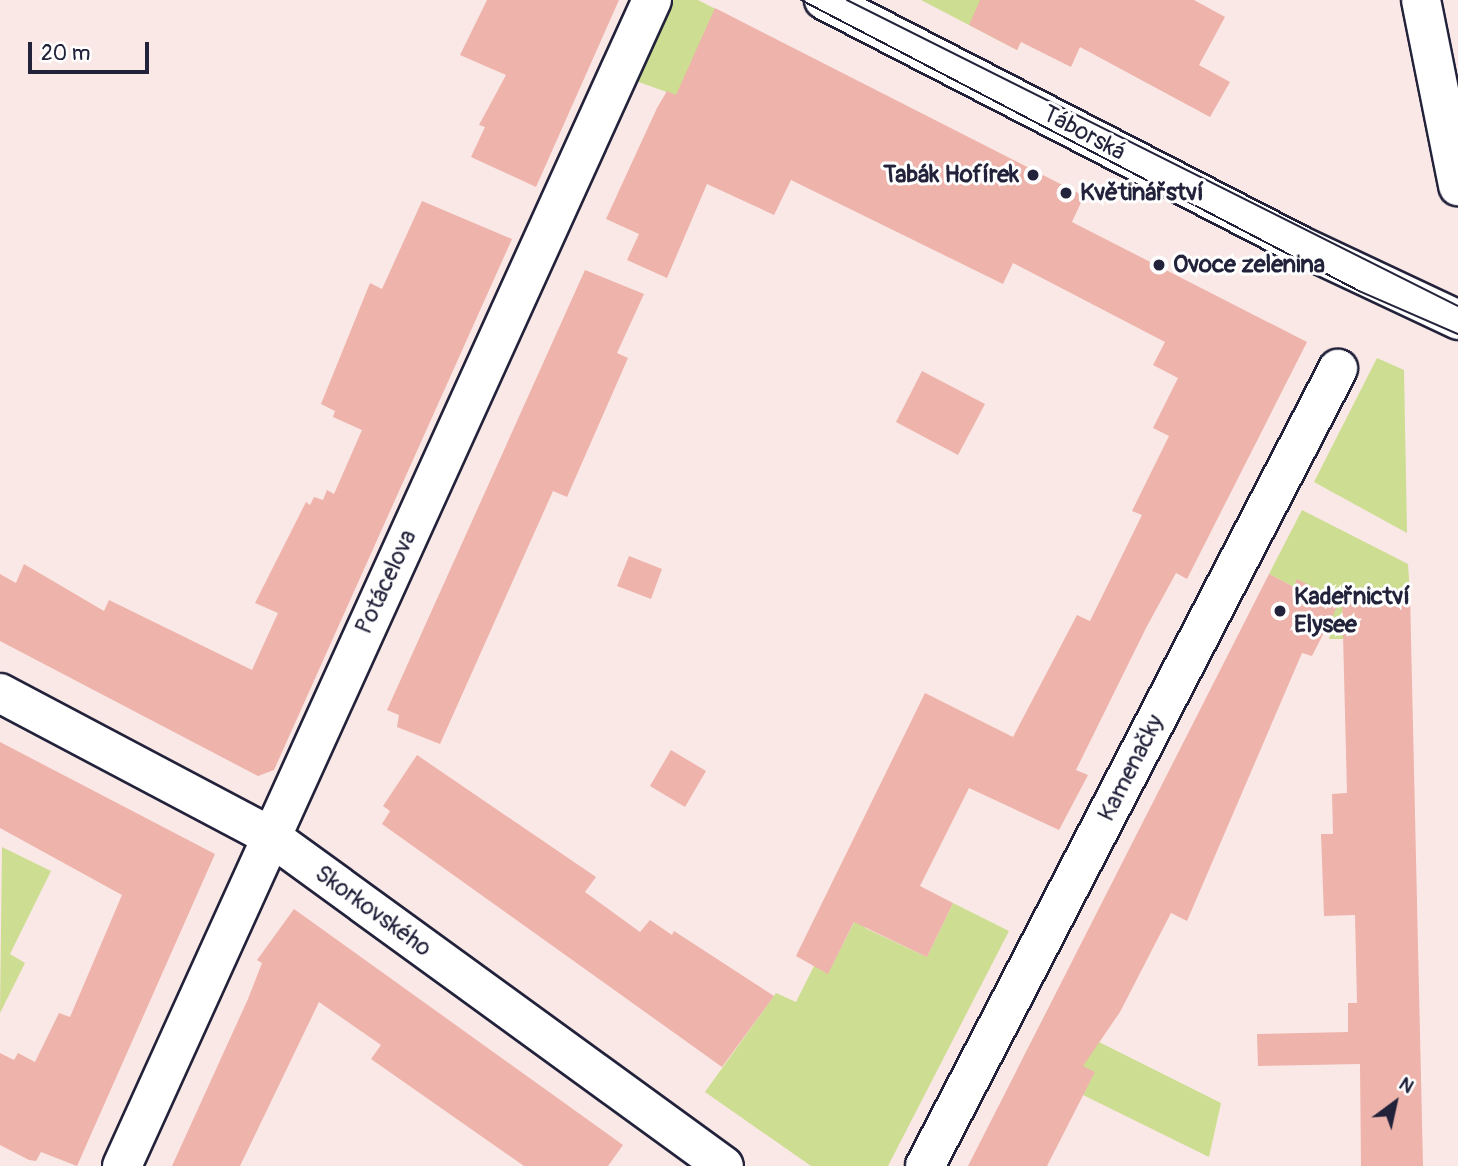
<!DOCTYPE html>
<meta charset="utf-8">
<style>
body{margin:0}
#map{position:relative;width:1458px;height:1166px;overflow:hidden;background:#fae8e6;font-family:Pangolin,sans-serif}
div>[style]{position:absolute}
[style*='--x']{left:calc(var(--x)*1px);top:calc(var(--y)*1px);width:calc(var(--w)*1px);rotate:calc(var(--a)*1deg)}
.green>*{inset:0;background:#cddd91}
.building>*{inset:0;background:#eeb3ab}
.roads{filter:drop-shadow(2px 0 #22223b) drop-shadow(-2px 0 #22223b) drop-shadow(0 2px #22223b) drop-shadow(0 -2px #22223b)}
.minor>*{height:38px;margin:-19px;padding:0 19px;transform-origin:19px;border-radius:19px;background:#fff}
.tram>*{height:2px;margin:-1px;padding:0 1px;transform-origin:1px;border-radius:1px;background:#22223b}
.dots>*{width:19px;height:19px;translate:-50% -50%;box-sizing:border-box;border:4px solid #fff;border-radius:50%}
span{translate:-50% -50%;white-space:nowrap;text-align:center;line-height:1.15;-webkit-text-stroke:6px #fff;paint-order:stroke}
.street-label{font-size:24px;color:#22223b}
.poi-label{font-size:24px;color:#22223b;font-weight:700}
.right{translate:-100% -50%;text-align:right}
.left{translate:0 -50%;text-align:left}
.north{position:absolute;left:1360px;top:1068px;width:70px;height:70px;-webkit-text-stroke:5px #fff;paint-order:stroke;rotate:33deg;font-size:19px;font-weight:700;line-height:28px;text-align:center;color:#22223b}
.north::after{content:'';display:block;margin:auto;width:24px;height:32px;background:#22223b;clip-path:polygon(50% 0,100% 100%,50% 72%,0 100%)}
.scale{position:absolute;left:28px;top:42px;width:121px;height:32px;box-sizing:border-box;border:4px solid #22223b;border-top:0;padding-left:9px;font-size:21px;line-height:24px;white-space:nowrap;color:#22223b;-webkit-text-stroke:5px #fff;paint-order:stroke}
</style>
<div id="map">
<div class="green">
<div style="clip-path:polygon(671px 0,698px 0,733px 18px,703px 105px,636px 81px)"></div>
<div style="clip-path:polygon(921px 0,1039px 0,1017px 50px)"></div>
<div style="clip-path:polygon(1377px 358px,1404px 370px,1407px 533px,1314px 482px)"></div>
<div style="clip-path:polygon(1302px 510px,1408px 564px,1410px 594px,1359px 595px,1349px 639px,1329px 639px,1334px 621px,1305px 605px,1298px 579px,1294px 587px,1269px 574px)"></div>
<div style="clip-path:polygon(2px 847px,51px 871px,10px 954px,25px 963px,0 1013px)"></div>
<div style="clip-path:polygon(953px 903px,1009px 931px,888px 1166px,811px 1166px,705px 1092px,776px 993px,796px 1002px,814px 966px,828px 973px,858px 915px,865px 928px,927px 957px)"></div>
<div style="clip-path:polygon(1045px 1015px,1221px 1103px,1209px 1157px,1020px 1064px)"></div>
</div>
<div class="building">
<div style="clip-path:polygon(487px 0,619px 0,536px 187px,471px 157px,485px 127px,479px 125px,506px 75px,460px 55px)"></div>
<div style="clip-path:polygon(980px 0,1194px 0,1225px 17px,1199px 65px,1230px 82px,1210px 117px,1080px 47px,1071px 67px,1021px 42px,1017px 50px,969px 25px)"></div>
<div style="clip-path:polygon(715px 8px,1084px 196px,1072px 222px,1307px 342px,1187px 579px,1176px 573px,1146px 628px,1076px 770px,1088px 775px,1059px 830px,969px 788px,920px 886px,953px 903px,927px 957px,854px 922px,828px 974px,796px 956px,925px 693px,1013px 737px,1077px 615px,1090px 621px,1142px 515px,1132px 511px,1169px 436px,1153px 428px,1178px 378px,1153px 365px,1165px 342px,1013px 263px,1003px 284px,791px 180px,774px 215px,707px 184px,667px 278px,627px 260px,639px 234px,606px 219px,657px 108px,667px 91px,676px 95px)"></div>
<div style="clip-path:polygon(422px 201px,512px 239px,274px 770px,258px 776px,0 641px,0 574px,16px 583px,24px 564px,104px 611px,109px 600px,252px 670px,278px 613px,255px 603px,306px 502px,310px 505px,314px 497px,323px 500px,327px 490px,334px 494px,362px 430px,333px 417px,335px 411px,321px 404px,370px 283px,382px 289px)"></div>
<div style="clip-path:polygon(585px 270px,644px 294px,617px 353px,628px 358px,567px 497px,553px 491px,440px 744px,397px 727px,399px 715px,387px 710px)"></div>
<div style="clip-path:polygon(922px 371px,985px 404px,958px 455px,896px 422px)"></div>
<div style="clip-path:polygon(629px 556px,662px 569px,651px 599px,617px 586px)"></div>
<div style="clip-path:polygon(1269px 574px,1294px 587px,1297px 579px,1340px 601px,1312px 656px,1302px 653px,1187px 921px,1171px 913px,1120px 1012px,1083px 1066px,1095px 1072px,1047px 1166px,968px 1166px)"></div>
<div style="clip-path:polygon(1410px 594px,1423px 1166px,1361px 1166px,1360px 1064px,1258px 1066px,1257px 1034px,1348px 1032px,1348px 1003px,1357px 1003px,1355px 915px,1324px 916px,1321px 834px,1333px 834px,1332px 794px,1347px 793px,1342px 595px)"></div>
<div style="clip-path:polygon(0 742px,215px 854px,77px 1166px,41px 1152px,36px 1161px,29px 1160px,0 1145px,0 1053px,14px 1060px,18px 1053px,35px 1062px,59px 1013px,70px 1017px,122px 895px,0 828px)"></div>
<div style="clip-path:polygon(671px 750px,706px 771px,685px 807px,650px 786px)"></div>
<div style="clip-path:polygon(417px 755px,596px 877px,585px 892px,640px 932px,650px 920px,672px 935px,674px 931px,774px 996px,722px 1067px,382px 824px,390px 811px,383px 806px)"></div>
<div style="clip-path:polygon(294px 909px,623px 1145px,608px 1166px,524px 1166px,371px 1059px,381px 1045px,319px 1002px,240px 1166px,172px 1166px,248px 999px,262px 963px,257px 960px)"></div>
</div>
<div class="roads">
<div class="minor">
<div style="--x:824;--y:0;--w:537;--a:27.28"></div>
<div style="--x:1301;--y:246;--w:174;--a:25.2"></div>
<div style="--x:1421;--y:0;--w:190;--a:78.7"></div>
<div style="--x:0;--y:693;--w:306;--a:27.9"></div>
<div style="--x:270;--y:836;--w:561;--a:36.01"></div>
<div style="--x:122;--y:1166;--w:1281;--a:-65.56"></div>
<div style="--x:925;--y:1166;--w:898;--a:-62.61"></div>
</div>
</div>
<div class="tram">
<div style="--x:801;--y:0;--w:629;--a:27.54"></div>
<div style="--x:1359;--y:291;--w:108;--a:23.5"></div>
<div style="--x:847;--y:0;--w:683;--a:26.6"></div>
</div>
<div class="dots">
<div style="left:1033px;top:175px;background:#22223b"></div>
<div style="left:1066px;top:193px;background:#22223b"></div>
<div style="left:1159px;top:265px;background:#22223b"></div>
<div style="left:1280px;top:611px;background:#22223b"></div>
</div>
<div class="street-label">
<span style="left:1084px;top:133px;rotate:28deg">Táborská</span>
<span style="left:386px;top:582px;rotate:-65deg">Potácelova</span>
<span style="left:1131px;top:768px;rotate:-63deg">Kamenačky</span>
<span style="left:373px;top:911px;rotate:36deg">Skorkovského</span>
</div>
<div class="poi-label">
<span class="right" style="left:1019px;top:175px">Tabák Hofírek</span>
<span class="left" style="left:1080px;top:193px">Květinářství</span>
<span class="left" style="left:1173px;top:265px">Ovoce zelenina</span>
<span class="left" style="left:1294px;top:611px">Kadeřnictví<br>Elysee</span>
</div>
<div class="north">N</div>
<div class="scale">20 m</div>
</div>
